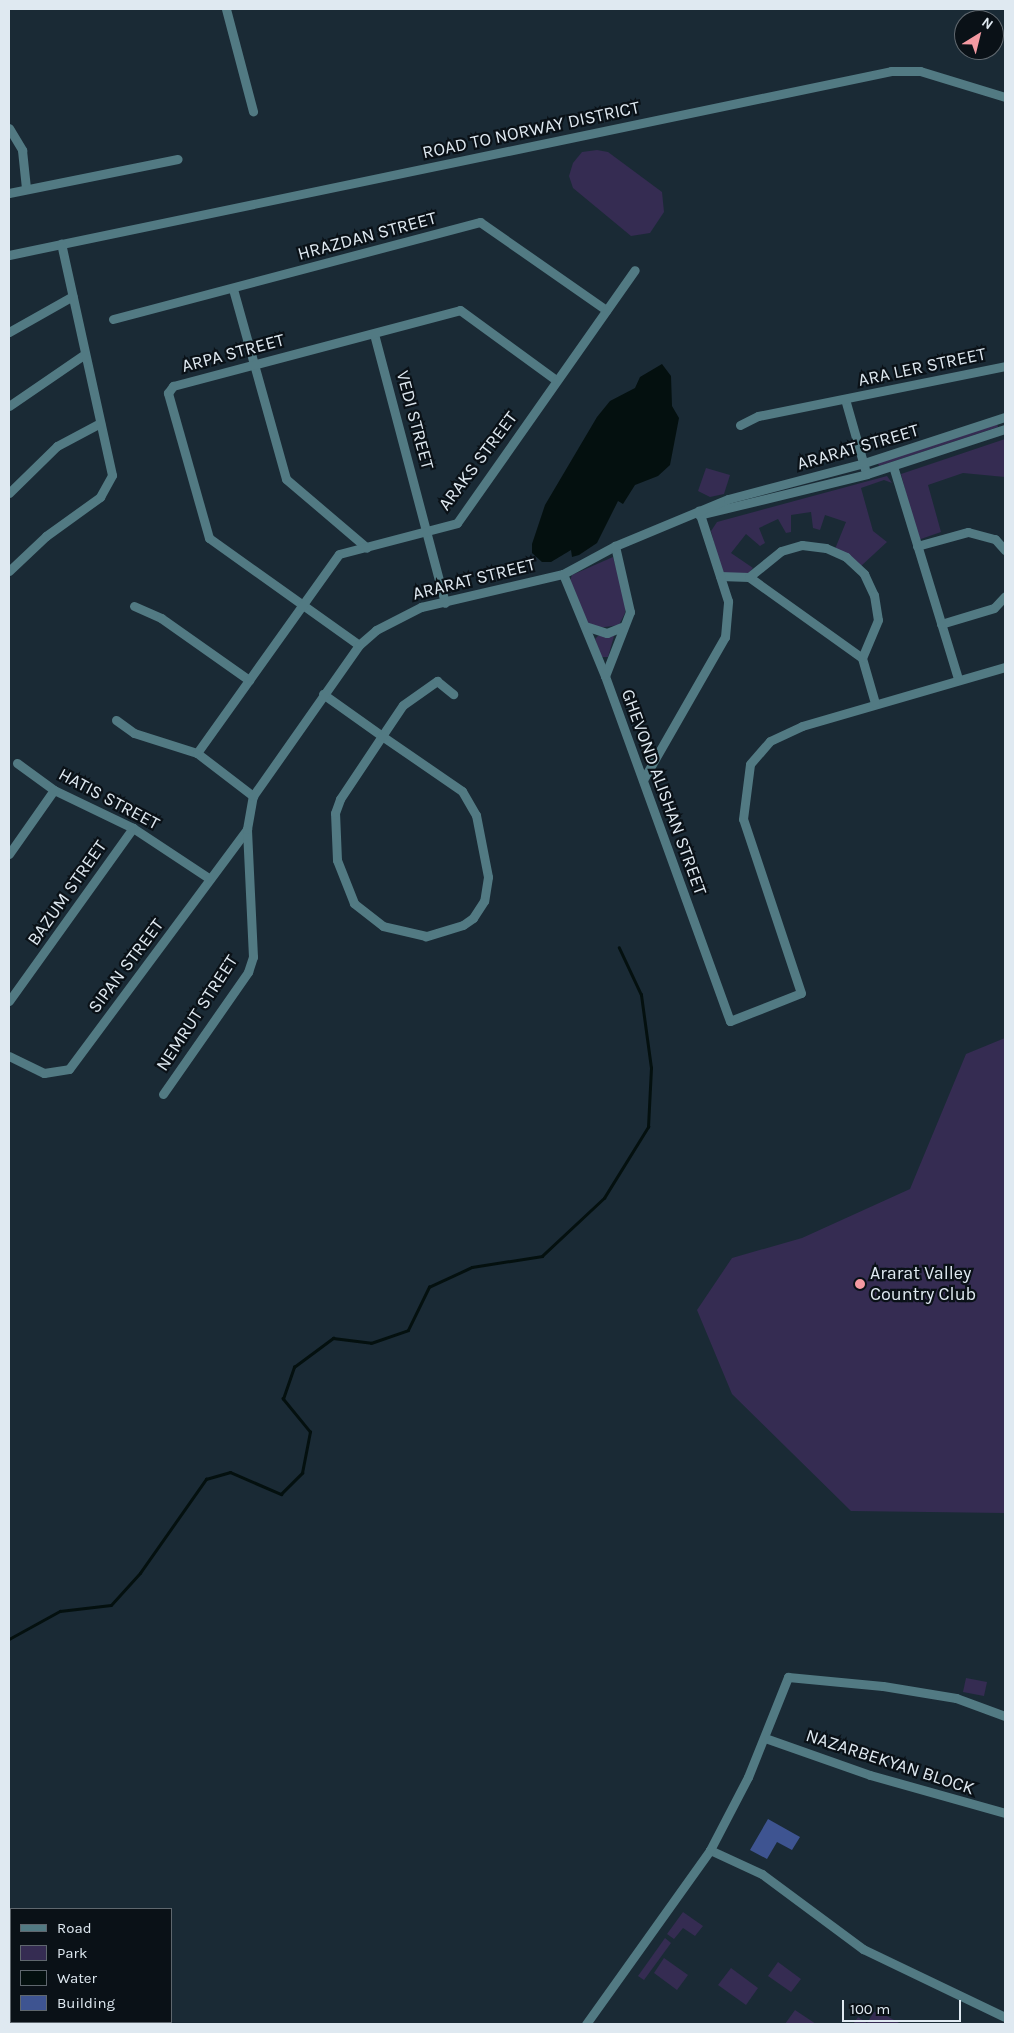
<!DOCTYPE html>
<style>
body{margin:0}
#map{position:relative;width:1014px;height:2033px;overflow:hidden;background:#1a2a35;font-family:Karla,sans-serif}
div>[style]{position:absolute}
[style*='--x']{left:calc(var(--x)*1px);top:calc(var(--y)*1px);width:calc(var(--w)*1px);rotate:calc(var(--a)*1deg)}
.green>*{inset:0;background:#352c52}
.water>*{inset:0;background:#04100f}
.stream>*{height:2.5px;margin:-1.25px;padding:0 1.25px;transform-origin:1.25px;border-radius:1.25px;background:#04100f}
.building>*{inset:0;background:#3e5491}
.minor>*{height:9px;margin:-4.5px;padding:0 4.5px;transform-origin:4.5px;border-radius:4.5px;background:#527a83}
.highway>*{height:14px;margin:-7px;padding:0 7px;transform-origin:7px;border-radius:7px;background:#9aeafc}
.dots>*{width:14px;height:14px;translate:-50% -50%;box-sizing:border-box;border:2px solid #0a1117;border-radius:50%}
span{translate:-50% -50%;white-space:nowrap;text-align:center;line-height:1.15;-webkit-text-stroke:4.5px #0a1117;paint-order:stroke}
.street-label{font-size:18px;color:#dfe9f1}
.poi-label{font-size:18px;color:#dfe9f1}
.left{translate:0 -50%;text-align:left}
.frame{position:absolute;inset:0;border:10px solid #dfe9f1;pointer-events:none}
.legend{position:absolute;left:10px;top:1908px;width:162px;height:115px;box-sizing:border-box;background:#0a1117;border:1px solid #5f676e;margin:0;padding:6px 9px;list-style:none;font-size:15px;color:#dfe9f1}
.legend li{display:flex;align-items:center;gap:10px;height:25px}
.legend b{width:25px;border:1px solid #5f676e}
.north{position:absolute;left:954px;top:10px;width:50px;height:50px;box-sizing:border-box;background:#0a1117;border:1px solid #5f676e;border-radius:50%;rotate:36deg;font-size:14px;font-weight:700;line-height:20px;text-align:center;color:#dfe9f1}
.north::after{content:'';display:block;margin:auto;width:18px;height:22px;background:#f49aa2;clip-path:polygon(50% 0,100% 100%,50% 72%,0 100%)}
.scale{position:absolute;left:842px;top:2000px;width:119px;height:22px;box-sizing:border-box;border:2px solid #dfe9f1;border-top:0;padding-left:6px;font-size:15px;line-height:18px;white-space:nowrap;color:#dfe9f1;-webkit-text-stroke:4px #0a1117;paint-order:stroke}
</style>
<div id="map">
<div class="green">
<div style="clip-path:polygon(597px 150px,608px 152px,662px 192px,664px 212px,650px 233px,631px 236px,573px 188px,569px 176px,573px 163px,582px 152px)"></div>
<div style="clip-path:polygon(997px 424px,998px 427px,879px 466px,878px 463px)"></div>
<div style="clip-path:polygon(1005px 439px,1005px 477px,963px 473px,928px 485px,941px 532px,918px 540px,901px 474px)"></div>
<div style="clip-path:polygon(706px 468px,730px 475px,724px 494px,710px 497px,698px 491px)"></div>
<div style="clip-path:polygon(887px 476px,892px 483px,884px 480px,861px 488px,873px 531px,887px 542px,861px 566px,835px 549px,846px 522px,825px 515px,820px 530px,813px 528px,811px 512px,791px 515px,791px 532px,786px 533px,778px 519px,759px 528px,765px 543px,760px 546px,746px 534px,731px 553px,753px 568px,747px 575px,722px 573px,711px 531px,717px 522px)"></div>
<div style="clip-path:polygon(613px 557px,626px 602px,625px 613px,619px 625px,598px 628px,587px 622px,570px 581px,572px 575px)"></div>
<div style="clip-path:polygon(598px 636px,614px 636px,608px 657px,601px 657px,595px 639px)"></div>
<div style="clip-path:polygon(1005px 1038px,1005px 1513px,851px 1511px,732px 1394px,697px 1310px,732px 1258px,802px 1238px,910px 1189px,966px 1054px)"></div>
<div style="clip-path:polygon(966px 1678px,987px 1682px,984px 1696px,963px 1692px)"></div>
<div style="clip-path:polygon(683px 1912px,703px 1926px,695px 1936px,683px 1928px,674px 1939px,667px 1934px)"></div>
<div style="clip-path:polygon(665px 1938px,671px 1943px,644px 1980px,638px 1976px)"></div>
<div style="clip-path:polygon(664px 1958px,688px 1975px,677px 1990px,654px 1973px)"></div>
<div style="clip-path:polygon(778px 1962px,801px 1979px,791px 1992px,768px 1976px)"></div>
<div style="clip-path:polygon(731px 1968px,758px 1988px,746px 2005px,718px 1985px)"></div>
<div style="clip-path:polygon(795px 2010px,816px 2024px,785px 2024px)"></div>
<div style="clip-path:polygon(874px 2012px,887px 2016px,901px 2024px,854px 2023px,858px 2017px,867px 2023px)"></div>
</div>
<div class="water">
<div style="clip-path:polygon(662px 364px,671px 376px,672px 406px,679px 418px,670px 465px,658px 476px,635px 485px,623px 504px,618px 501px,597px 543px,579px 555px,572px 557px,571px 550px,551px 562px,542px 562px,532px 553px,532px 544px,545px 505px,597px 417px,610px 401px,635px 388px,640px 377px)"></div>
</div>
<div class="stream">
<div style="--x:9;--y:1639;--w:58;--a:-28.8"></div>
<div style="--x:60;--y:1611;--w:51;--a:-6.7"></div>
<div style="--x:111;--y:1605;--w:43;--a:-47.8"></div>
<div style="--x:140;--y:1573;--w:115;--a:-54.9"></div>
<div style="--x:206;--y:1479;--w:25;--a:-16"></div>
<div style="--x:230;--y:1472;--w:56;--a:23.3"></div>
<div style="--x:281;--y:1494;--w:30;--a:-45"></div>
<div style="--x:302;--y:1473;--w:42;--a:-79"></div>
<div style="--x:310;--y:1432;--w:43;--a:-129.3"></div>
<div style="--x:283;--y:1399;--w:34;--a:-71"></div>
<div style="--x:294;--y:1367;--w:49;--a:-36.6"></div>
<div style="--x:333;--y:1338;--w:38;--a:7"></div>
<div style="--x:371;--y:1343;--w:39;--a:-19"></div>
<div style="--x:408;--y:1330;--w:48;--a:-64"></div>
<div style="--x:429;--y:1287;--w:47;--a:-24.9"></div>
<div style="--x:472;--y:1267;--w:71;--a:-8.9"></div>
<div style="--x:542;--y:1256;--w:85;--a:-43.1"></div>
<div style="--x:604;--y:1198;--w:84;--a:-58.2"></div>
<div style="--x:648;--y:1127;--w:59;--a:-87.1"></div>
<div style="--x:651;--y:1068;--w:74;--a:-97.8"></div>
<div style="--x:641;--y:995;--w:52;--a:-115.1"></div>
</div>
<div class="building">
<div style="clip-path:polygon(768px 1819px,800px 1837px,792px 1850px,777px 1842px,767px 1859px,750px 1850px)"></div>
</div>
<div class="minor">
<div style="--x:226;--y:9;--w:106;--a:75.2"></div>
<div style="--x:9;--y:128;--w:26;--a:59"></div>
<div style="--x:22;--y:150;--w:37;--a:84"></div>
<div style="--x:9;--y:193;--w:172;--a:-11.4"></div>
<div style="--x:9;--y:255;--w:901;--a:-11.78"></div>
<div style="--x:891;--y:71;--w:29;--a:0"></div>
<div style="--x:920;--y:71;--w:89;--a:17"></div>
<div style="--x:233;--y:289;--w:197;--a:74.4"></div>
<div style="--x:286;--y:479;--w:106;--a:40.4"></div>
<div style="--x:113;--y:319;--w:380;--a:-14.8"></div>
<div style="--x:480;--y:222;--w:154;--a:34.9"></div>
<div style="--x:9;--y:332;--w:73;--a:-29.4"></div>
<div style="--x:374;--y:334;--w:278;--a:75.2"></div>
<div style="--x:845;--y:399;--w:73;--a:74.1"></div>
<div style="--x:9;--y:406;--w:92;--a:-34.4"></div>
<div style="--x:740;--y:425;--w:20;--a:-27"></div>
<div style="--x:758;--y:416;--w:252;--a:-11.4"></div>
<div style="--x:893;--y:466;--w:223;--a:73"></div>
<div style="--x:9;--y:493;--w:67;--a:-44.4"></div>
<div style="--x:57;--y:446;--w:49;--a:-28.1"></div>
<div style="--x:699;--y:515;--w:173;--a:-13.7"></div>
<div style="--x:867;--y:474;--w:145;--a:-18.1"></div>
<div style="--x:917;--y:546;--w:53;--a:-15.4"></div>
<div style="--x:968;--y:532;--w:28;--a:15"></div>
<div style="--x:995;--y:539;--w:15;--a:48"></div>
<div style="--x:9;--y:571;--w:51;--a:-43.4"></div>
<div style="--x:46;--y:536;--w:67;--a:-35.8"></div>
<div style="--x:100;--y:497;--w:25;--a:-61"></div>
<div style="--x:112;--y:475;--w:237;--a:-102.4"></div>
<div style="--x:563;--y:574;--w:110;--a:67.6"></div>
<div style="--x:605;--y:676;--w:367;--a:70.1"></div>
<div style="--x:730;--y:1021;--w:76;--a:-21.5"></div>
<div style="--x:801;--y:993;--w:183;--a:-108.4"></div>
<div style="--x:743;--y:819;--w:55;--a:-82.7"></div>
<div style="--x:750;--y:764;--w:30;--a:-49"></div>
<div style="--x:770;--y:741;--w:35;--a:-25"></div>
<div style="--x:802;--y:726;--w:211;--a:-16.2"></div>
<div style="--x:720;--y:576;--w:29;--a:2"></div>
<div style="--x:749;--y:577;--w:139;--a:35.6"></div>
<div style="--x:862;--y:658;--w:47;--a:73.9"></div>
<div style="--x:749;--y:577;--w:41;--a:-39.1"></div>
<div style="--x:781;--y:551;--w:22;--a:-16"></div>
<div style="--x:802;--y:545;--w:24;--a:7"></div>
<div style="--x:826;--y:548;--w:22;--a:24"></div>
<div style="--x:846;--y:557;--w:25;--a:43"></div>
<div style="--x:864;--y:574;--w:23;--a:65"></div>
<div style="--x:874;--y:595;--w:25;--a:81"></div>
<div style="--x:878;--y:620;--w:41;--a:112.8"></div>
<div style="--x:134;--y:606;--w:30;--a:24"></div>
<div style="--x:161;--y:618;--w:108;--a:35.2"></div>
<div style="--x:941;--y:624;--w:55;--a:-16.8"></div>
<div style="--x:994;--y:608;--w:16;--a:-47"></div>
<div style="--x:585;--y:626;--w:23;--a:18"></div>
<div style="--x:607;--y:633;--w:18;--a:-22"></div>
<div style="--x:359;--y:645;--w:184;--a:-144.5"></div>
<div style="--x:209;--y:538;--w:151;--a:-105.8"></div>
<div style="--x:168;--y:393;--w:9;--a:-54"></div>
<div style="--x:173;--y:386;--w:297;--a:-14.8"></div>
<div style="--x:460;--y:310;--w:119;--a:36.1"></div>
<div style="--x:605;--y:676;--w:69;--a:-68.7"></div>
<div style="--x:630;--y:612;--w:68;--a:-102.8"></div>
<div style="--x:323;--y:694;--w:72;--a:35.4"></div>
<div style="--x:382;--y:736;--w:97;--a:34.5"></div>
<div style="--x:462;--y:791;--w:28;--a:60"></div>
<div style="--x:476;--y:815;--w:63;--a:79"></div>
<div style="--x:488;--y:877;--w:24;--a:99"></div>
<div style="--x:484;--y:901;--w:20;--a:123"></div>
<div style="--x:473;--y:918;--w:12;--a:145"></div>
<div style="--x:463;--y:925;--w:39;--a:163"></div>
<div style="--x:426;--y:936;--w:44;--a:-166.9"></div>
<div style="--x:383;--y:926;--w:37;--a:-142"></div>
<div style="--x:354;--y:903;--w:46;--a:-111.6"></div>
<div style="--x:337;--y:860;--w:47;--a:-92.4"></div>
<div style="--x:335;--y:813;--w:15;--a:-70"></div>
<div style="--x:340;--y:799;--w:76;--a:-56.3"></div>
<div style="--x:382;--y:736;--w:37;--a:-56"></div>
<div style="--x:403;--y:705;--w:42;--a:-35.2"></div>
<div style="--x:437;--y:681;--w:21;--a:39"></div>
<div style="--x:116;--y:720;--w:22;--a:36"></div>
<div style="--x:134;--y:733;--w:66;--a:17.6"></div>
<div style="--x:197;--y:753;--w:71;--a:37.5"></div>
<div style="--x:197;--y:753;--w:244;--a:-54.5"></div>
<div style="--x:339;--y:554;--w:122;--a:-14.7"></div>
<div style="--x:457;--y:523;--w:309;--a:-54.9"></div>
<div style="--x:17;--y:763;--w:46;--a:36.1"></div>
<div style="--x:54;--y:790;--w:88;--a:25.7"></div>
<div style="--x:133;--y:828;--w:92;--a:33.5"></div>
<div style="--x:643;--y:780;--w:165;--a:-60.2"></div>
<div style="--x:725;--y:637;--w:36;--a:-85"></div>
<div style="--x:728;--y:601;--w:95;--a:-107.9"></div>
<div style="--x:9;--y:854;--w:78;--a:-54.9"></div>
<div style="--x:9;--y:1001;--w:213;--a:-54.4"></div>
<div style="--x:9;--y:1056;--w:39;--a:26"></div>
<div style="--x:44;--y:1073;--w:25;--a:-9"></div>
<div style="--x:69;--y:1069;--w:299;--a:-53.4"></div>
<div style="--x:163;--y:1094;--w:149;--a:-55.1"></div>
<div style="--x:248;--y:972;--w:16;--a:-72"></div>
<div style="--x:253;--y:957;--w:128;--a:-92.7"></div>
<div style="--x:247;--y:829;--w:34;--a:-80"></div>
<div style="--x:253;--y:796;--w:184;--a:-54.9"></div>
<div style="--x:359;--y:645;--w:23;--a:-41"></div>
<div style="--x:376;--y:630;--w:51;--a:-27.1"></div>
<div style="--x:421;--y:607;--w:146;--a:-13.1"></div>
<div style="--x:563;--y:574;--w:59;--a:-28.3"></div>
<div style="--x:615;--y:546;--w:122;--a:-22.6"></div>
<div style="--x:728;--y:499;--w:141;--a:-14.8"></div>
<div style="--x:864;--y:463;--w:148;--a:-18.1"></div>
<div style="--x:765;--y:1738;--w:111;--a:19.4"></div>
<div style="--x:870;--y:1775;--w:140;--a:15.7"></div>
<div style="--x:710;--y:1850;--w:57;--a:24.8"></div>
<div style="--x:762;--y:1874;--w:126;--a:36.6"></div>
<div style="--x:863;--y:1949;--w:157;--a:25.6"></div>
<div style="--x:586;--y:2024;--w:214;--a:-54.5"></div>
<div style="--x:710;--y:1850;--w:82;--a:-62.5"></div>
<div style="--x:748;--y:1777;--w:108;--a:-68.2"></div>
<div style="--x:788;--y:1677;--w:95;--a:5.4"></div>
<div style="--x:883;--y:1686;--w:74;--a:9.3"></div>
<div style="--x:956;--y:1698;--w:52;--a:20.2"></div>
</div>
<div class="highway">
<div style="--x:9;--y:1967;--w:4;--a:56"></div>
<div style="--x:9;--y:1985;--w:3;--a:45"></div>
<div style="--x:56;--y:2022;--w:4;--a:27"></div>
<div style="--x:75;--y:2022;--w:4;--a:34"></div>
</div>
<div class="dots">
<div style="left:860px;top:1284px;background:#f49aa2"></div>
</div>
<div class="street-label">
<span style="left:531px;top:130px;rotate:-12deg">ROAD TO NORWAY DISTRICT</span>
<span style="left:367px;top:236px;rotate:-15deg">HRAZDAN STREET</span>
<span style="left:233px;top:353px;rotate:-15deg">ARPA STREET</span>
<span style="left:922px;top:367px;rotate:-12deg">ARA LER STREET</span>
<span style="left:415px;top:420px;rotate:75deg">VEDI STREET</span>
<span style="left:858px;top:447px;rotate:-16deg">ARARAT STREET</span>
<span style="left:478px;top:461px;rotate:-53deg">ARAKS STREET</span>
<span style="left:474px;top:579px;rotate:-14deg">ARARAT STREET</span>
<span style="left:664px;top:792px;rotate:70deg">GHEVOND ALISHAN STREET</span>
<span style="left:109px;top:799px;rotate:28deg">HATIS STREET</span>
<span style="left:67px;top:893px;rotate:-55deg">BAZUM STREET</span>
<span style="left:126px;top:966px;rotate:-53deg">SIPAN STREET</span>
<span style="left:197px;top:1013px;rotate:-57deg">NEMRUT STREET</span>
<span style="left:890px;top:1762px;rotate:18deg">NAZARBEKYAN BLOCK</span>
</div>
<div class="poi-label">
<span class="left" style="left:870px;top:1284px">Ararat Valley<br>Country Club</span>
</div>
<div class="frame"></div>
<ul class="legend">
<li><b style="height:6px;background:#527a83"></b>Road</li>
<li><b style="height:14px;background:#352c52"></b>Park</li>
<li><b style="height:14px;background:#04100f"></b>Water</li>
<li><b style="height:14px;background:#3e5491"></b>Building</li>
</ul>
<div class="north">N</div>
<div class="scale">100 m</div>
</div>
